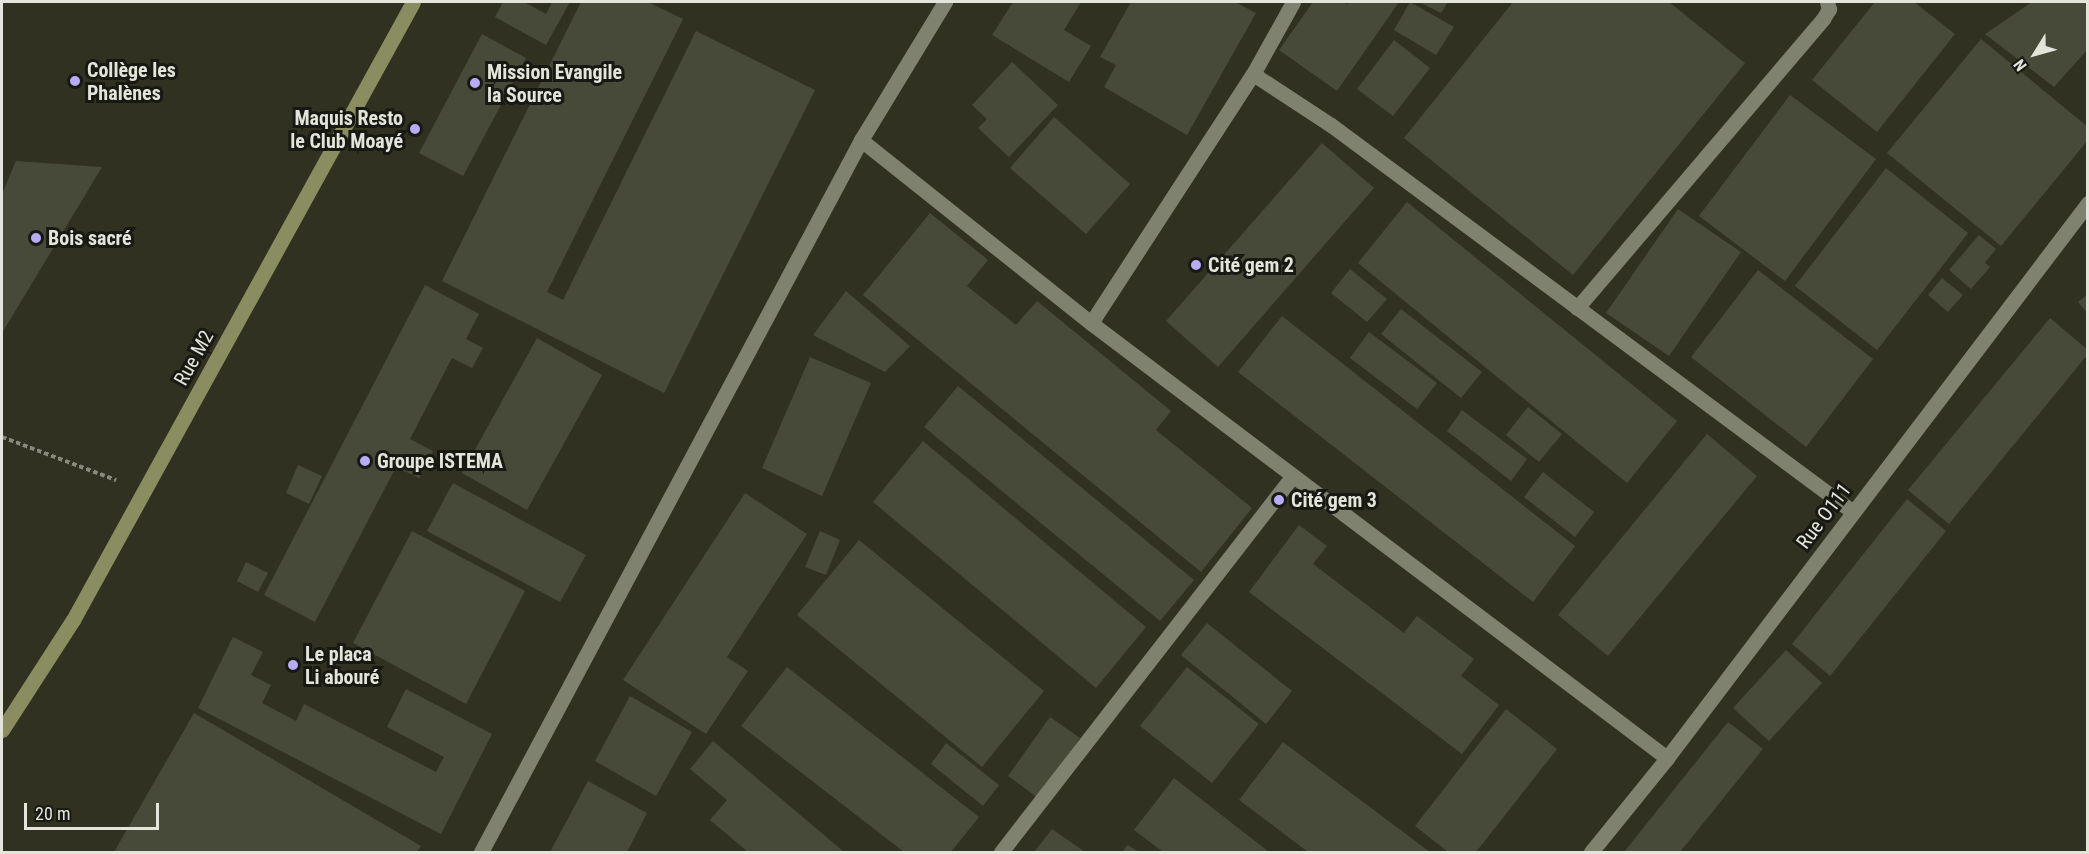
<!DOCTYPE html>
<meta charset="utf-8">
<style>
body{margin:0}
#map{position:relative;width:2089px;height:854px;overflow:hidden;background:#303121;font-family:"Roboto Condensed",sans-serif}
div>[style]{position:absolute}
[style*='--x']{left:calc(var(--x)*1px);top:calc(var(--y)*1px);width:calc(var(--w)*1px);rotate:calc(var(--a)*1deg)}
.building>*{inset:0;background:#484a39}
.path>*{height:4px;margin-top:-2px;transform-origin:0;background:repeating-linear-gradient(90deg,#898a7d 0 4.5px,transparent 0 7.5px)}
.street>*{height:15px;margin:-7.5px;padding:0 7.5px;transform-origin:7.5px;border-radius:7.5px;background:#808270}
.secondary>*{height:15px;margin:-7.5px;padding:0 7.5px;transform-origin:7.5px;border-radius:7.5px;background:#8a8d60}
.dots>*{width:16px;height:16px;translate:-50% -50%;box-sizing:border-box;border:3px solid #181912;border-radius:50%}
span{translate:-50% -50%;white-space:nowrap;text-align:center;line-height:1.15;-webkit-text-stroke:6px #181912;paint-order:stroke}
.poi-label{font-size:20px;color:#e3e4da;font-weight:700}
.left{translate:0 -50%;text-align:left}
.right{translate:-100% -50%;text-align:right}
.street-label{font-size:20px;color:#e3e4da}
.frame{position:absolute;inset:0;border:3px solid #e3e4da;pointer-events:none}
.north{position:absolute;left:2005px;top:24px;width:60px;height:60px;-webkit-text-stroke:4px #181912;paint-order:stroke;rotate:233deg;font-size:16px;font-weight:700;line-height:24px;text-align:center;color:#e3e4da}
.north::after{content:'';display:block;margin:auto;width:21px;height:27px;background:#e3e4da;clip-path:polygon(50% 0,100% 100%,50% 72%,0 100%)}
.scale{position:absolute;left:24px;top:803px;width:135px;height:27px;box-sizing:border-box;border:3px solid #e3e4da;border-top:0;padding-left:8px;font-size:18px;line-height:21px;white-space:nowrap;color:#e3e4da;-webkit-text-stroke:4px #181912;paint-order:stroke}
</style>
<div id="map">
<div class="building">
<div style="clip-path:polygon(503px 2px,524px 2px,546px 14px,552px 2px,570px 2px,546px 45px,495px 17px)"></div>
<div style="clip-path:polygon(581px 2px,648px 2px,683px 19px,547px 292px,563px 300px,696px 31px,815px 90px,664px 393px,442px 281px)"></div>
<div style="clip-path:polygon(1013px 2px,1081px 2px,1064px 30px,1091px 46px,1069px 82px,992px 35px)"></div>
<div style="clip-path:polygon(1131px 2px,1235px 2px,1256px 13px,1187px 135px,1104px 87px,1116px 65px,1100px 57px)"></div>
<div style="clip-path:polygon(1313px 2px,1343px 2px,1347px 4px,1349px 2px,1399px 2px,1337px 91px,1279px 50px)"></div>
<div style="clip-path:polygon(1410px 2px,1454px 27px,1436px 55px,1394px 30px)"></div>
<div style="clip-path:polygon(1419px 2px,1448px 2px,1441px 13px)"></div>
<div style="clip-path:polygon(1513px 2px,1669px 2px,1745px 63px,1573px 275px,1404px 138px)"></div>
<div style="clip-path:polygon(1875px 2px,1914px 2px,1955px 34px,1877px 132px,1812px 80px)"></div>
<div style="clip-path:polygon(2032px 2px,2088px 2px,2088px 49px,2054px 87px,1985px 34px)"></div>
<div style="clip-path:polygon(482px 34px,526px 58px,463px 176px,419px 153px)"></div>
<div style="clip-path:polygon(1981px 39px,2088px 127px,2088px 140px,2001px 246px,1887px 153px)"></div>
<div style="clip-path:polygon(1394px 40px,1430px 68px,1393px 116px,1357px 89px)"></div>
<div style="clip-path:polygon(1012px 62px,1058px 105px,1009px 157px,978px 128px,987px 119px,972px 105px)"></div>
<div style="clip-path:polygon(1790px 95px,1876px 159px,1785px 281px,1699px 216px)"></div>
<div style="clip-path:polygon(1054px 117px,1130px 184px,1086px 234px,1010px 168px)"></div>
<div style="clip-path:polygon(1322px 143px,1374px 188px,1218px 367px,1166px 321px)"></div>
<div style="clip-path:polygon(16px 161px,102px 167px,2px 333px,2px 194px)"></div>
<div style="clip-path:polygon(1886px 168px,1968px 233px,1877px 350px,1795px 286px)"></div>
<div style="clip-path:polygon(1407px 202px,1677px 421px,1627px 483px,1358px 263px)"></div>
<div style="clip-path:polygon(1678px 209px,1741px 252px,1669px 356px,1606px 313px)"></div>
<div style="clip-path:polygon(930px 213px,988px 260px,967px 286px,1016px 325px,1037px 301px,1171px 411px,1156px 430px,1252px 508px,1201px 572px,863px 295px)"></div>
<div style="clip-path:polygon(1979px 235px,1996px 249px,1985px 263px,1990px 267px,1971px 289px,1949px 270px)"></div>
<div style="clip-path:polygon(1350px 269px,1387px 299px,1367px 322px,1331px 293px)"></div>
<div style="clip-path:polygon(1758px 270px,1873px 359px,1806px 447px,1691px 357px)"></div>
<div style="clip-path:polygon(1942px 278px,1963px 295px,1948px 312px,1928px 295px)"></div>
<div style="clip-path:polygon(425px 285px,479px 314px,466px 339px,483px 348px,472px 368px,452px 358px,410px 439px,433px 451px,419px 478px,396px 467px,315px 622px,264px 595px)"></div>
<div style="clip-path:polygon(846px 291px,910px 346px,885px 372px,813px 335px)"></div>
<div style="clip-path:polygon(2088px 294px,2088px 314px,2078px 302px)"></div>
<div style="clip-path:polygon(1401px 309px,1482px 372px,1461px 398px,1381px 334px)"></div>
<div style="clip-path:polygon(1282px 316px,1575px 546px,1533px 602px,1238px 372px)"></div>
<div style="clip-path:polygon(2050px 318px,2088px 350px,2088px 354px,1949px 524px,1908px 490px)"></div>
<div style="clip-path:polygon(1369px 332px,1437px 383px,1417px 409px,1350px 358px)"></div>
<div style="clip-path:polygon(537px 338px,602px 375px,527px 510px,462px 473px)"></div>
<div style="clip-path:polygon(810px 357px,871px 383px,822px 496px,762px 468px)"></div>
<div style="clip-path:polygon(958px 386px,1194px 580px,1160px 621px,924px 427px)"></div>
<div style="clip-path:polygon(1528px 407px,1562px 434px,1539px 462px,1506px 435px)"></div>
<div style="clip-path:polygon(1462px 410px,1527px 459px,1511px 481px,1447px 431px)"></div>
<div style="clip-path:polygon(1707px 434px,1757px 476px,1608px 656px,1558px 615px)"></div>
<div style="clip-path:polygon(923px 441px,1146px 627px,1096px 688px,873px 502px)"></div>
<div style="clip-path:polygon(298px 465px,322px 476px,309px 504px,286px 493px)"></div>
<div style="clip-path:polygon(1543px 472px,1594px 512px,1575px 537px,1524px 497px)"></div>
<div style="clip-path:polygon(453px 483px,586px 555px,560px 602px,427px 531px)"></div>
<div style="clip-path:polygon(745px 493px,807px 534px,727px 657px,748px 671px,706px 734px,623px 680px)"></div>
<div style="clip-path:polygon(1907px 499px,1946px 531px,1830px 676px,1792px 644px)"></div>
<div style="clip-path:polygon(1299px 525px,1327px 546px,1313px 564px,1404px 633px,1417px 616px,1474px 659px,1461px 676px,1499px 705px,1462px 754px,1249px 592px)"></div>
<div style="clip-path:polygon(412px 531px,525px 591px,466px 704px,353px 643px)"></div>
<div style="clip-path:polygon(820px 531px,840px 540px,826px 575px,805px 567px)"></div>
<div style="clip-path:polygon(859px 540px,1044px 691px,982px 767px,797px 615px)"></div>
<div style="clip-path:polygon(246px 562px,268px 573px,258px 592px,237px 581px)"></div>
<div style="clip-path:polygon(1207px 623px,1292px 691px,1266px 724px,1181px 655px)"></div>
<div style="clip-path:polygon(233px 637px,263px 652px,251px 675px,271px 685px,262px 703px,296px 721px,304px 704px,436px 772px,444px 757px,387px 727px,406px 689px,492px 734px,441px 834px,198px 708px)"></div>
<div style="clip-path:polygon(1786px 650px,1822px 683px,1769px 741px,1733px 708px)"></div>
<div style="clip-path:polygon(787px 667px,979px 817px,951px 852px,904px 852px,741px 726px)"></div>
<div style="clip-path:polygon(1187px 667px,1259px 724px,1212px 783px,1140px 726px)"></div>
<div style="clip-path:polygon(630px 696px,692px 732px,656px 796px,595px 761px)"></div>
<div style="clip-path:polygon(1506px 709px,1557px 749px,1476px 852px,1448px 852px,1415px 826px)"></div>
<div style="clip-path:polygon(194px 713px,421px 846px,417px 852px,114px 852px)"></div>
<div style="clip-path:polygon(1050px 717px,1080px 738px,1038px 798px,1008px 776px)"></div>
<div style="clip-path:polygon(1728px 722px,1763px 749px,1680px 852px,1624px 852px)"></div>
<div style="clip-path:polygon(713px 741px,844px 852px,748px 852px,710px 820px,727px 800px,690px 769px)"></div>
<div style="clip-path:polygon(1283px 742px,1430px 852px,1308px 852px,1239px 800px)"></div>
<div style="clip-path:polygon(946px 743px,999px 785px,983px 806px,931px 764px)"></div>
<div style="clip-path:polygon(1174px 778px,1269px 852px,1163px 852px,1134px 830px)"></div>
<div style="clip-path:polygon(588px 781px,647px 813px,627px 852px,550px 852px)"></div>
<div style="clip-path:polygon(1052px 829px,1085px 852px,1034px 852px)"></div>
<div style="clip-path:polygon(1128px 845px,1139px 852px,1122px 852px)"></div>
</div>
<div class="path">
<div style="--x:2;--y:437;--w:122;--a:20.7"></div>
</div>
<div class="street">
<div style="--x:1253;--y:74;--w:93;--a:33.2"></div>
<div style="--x:1331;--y:125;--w:650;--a:36.55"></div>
<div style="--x:861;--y:140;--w:294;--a:38.5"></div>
<div style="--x:1091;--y:323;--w:722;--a:37.06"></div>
<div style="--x:1577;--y:308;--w:380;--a:-49.6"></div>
<div style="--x:1823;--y:19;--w:12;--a:-59"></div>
<div style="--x:1829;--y:9;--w:7;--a:-106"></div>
<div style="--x:1091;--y:323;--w:297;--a:-57"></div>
<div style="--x:1253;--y:74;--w:82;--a:-60.9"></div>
<div style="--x:481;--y:852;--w:807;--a:-61.91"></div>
<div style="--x:861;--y:140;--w:162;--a:-58.7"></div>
<div style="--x:1001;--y:852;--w:476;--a:-52.2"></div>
<div style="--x:1591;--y:852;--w:121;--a:-51"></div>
<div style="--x:1667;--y:758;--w:697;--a:-52.82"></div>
</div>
<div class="secondary">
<div style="--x:2;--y:730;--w:131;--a:-57.2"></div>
<div style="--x:73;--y:620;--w:705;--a:-61.18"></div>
</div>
<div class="dots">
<div style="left:75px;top:81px;background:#b8abf7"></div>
<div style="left:475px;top:83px;background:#b8abf7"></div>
<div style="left:415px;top:129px;background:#b8abf7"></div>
<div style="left:36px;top:238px;background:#b8abf7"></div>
<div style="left:1196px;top:265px;background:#b8abf7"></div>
<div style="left:365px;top:461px;background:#b8abf7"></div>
<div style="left:1279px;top:500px;background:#b8abf7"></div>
<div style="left:293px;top:665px;background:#b8abf7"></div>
</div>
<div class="poi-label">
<span class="left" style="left:87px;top:82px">Collège les<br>Phalènes</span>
<span class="left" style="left:487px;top:84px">Mission Evangile<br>la Source</span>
<span class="right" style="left:403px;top:130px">Maquis Resto<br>le Club Moayé</span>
<span class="left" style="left:48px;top:238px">Bois sacré</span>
<span class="left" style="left:1208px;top:265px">Cité gem 2</span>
<span class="left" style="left:377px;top:461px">Groupe ISTEMA</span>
<span class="left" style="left:1291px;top:500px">Cité gem 3</span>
<span class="left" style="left:305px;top:666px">Le placa<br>Li abouré</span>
</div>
<div class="street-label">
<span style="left:194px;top:358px;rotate:-61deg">Rue M2</span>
<span style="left:1824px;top:516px;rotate:-53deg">Rue O111</span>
</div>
<div class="frame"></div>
<div class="north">N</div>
<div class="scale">20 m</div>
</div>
